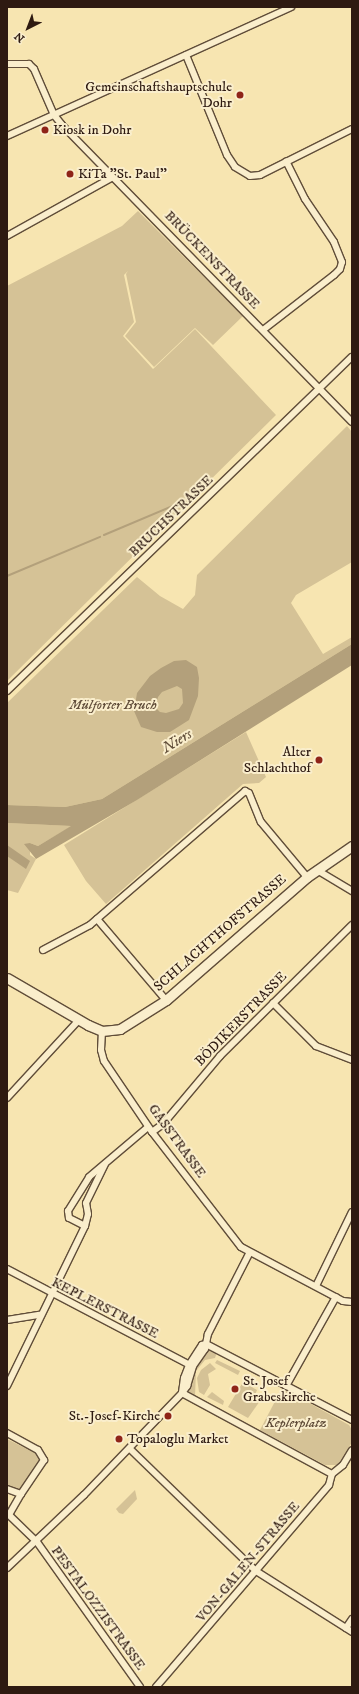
<!DOCTYPE html>
<meta charset="utf-8">
<style>
body{margin:0}
#map{position:relative;width:359px;height:1694px;overflow:hidden;background:#f7e5b1;font-family:"IM FELL DW Pica",serif}
div>[style]{position:absolute}
[style*='--x']{left:calc(var(--x)*1px);top:calc(var(--y)*1px);width:calc(var(--w)*1px);rotate:calc(var(--a)*1deg)}
.green>*{inset:0;background:#d5c296}
.water>*{inset:0;background:#b3a07b}
.stream>*{height:2px;margin:-1px;padding:0 1px;transform-origin:1px;border-radius:1px;background:#b3a07b}
.roads{filter:drop-shadow(1px 0 #604d39) drop-shadow(-1px 0 #604d39) drop-shadow(0 1px #604d39) drop-shadow(0 -1px #604d39)}
.minor>*{height:6px;margin:-3px;padding:0 3px;transform-origin:3px;border-radius:3px;background:#faeecc}
.secondary>*{height:9px;margin:-4.5px;padding:0 4.5px;transform-origin:4.5px;border-radius:4.5px;background:#faeecc}
.dots>*{width:11px;height:11px;translate:-50% -50%;box-sizing:border-box;border:2px solid #faeecc;border-radius:50%}
span{translate:-50% -50%;white-space:nowrap;text-align:center;line-height:1.15;-webkit-text-stroke:4px #faeecc;paint-order:stroke}
.poi-label{font-size:14px;color:#2e1a11}
.right{translate:-100% -50%;text-align:right}
.left{translate:0 -50%;text-align:left}
.street-label{font-size:14px;color:#2e1a11}
.park-label{font-size:14px;color:#604c39;font-style:italic}
.water-label{font-size:15px;color:#63503b;font-style:italic}
.frame{position:absolute;inset:0;border:8px solid #2e1a11;pointer-events:none}
.north{position:absolute;left:8px;top:8px;width:40px;height:40px;-webkit-text-stroke:3px #faeecc;paint-order:stroke;rotate:222deg;font-size:11px;font-weight:700;line-height:16px;text-align:center;color:#2e1a11}
.north::after{content:'';display:block;margin:auto;width:14px;height:18px;background:#2e1a11;clip-path:polygon(50% 0,100% 100%,50% 72%,0 100%)}
</style>
<div id="map">
<div class="green">
<div style="clip-path:polygon(138px 211px,243px 316px,213px 345px,195px 328px,154px 367px,125px 336px,136px 322px,126px 274px,128px 271px,124px 275px,134px 322px,123px 336px,153px 369px,195px 329px,276px 415px,7px 681px,7px 286px,122px 226px)"></div>
<div style="clip-path:polygon(347px 426px,352px 432px,352px 562px,296px 595px,291px 603px,323px 654px,352px 637px,352px 644px,102px 799px,65px 807px,7px 805px,7px 703px,137px 577px,160px 596px,183px 609px,195px 595px,197px 575px)"></div>
<div style="clip-path:polygon(246px 732px,266px 777px,259px 783px,243px 784px,106px 904px,86px 881px,64px 845px)"></div>
<div style="clip-path:polygon(7px 823px,72px 826px,38px 846px,30px 843px,30px 855px,36px 859px,18px 893px,7px 890px)"></div>
<div style="clip-path:polygon(207px 1348px,217px 1352px,215px 1358px,205px 1360px,196px 1371px,195px 1397px,187px 1390px,192px 1374px)"></div>
<div style="clip-path:polygon(217px 1360px,240px 1371px,238px 1375px,215px 1363px)"></div>
<div style="clip-path:polygon(210px 1363px,216px 1369px,208px 1374px,210px 1385px,204px 1395px,199px 1392px,197px 1378px,201px 1370px)"></div>
<div style="clip-path:polygon(243px 1382px,257px 1390px,255px 1395px,262px 1398px,248px 1418px,228px 1407px)"></div>
<div style="clip-path:polygon(282px 1388px,349px 1425px,352px 1430px,352px 1442px,338px 1465px,325px 1465px,260px 1430px)"></div>
<div style="clip-path:polygon(212px 1392px,224px 1401px,223px 1405px,207px 1397px)"></div>
<div style="clip-path:polygon(7px 1439px,39px 1455px,42px 1460px,20px 1492px,7px 1487px)"></div>
<div style="clip-path:polygon(135px 1490px,137px 1499px,123px 1514px,119px 1513px,116px 1509px)"></div>
</div>
<div class="water">
<div style="clip-path:polygon(352px 644px,352px 665px,137px 800px,36px 859px,24px 844px,30px 843px,38px 846px,71px 826px,7px 823px,7px 805px,65px 807px,102px 799px)"></div>
<div style="clip-path:polygon(evenodd,186px 660px,197px 667px,199px 678px,198px 696px,189px 720px,170px 732px,157px 732px,141px 727px,134px 711px,137px 693px,150px 676px,161px 668px,174px 661px,186px 660px,177px 686px,182px 689px,183px 703px,179px 709px,166px 713px,160px 712px,155px 707px,158px 697px,162px 692px,177px 686px)"></div>
<div style="clip-path:polygon(7px 845px,30px 861px,26px 869px,7px 856px)"></div>
</div>
<div class="stream">
<div style="--x:104;--y:535;--w:90;--a:-22.9"></div>
<div style="--x:7;--y:576;--w:101;--a:-22.8"></div>
</div>
<div class="roads">
<div class="minor">
<div style="--x:186;--y:55;--w:108;--a:67.7"></div>
<div style="--x:227;--y:155;--w:14;--a:56"></div>
<div style="--x:235;--y:167;--w:17;--a:31"></div>
<div style="--x:250;--y:176;--w:10;--a:-6"></div>
<div style="--x:260;--y:175;--w:103;--a:-26.6"></div>
<div style="--x:7;--y:64;--w:22;--a:0"></div>
<div style="--x:29;--y:64;--w:7;--a:45"></div>
<div style="--x:34;--y:69;--w:50;--a:66.5"></div>
<div style="--x:54;--y:115;--w:13;--a:51"></div>
<div style="--x:62;--y:125;--w:415;--a:45.7"></div>
<div style="--x:7;--y:136;--w:312;--a:-24.4"></div>
<div style="--x:7;--y:236;--w:121;--a:-29.1"></div>
<div style="--x:263;--y:330;--w:90;--a:-37.8"></div>
<div style="--x:334;--y:275;--w:8;--a:-45"></div>
<div style="--x:340;--y:269;--w:7;--a:-74"></div>
<div style="--x:342;--y:262;--w:22;--a:-112"></div>
<div style="--x:334;--y:242;--w:52;--a:-124"></div>
<div style="--x:305;--y:199;--w:42;--a:-116.6"></div>
<div style="--x:7;--y:691;--w:480;--a:-44.1"></div>
<div style="--x:317;--y:870;--w:41;--a:31"></div>
<div style="--x:97;--y:919;--w:106;--a:49.6"></div>
<div style="--x:43;--y:950;--w:53;--a:-28"></div>
<div style="--x:90;--y:925;--w:205;--a:-40.8"></div>
<div style="--x:245;--y:791;--w:4;--a:27"></div>
<div style="--x:249;--y:793;--w:31;--a:68"></div>
<div style="--x:261;--y:822;--w:72;--a:50.1"></div>
<div style="--x:273;--y:1003;--w:61;--a:45"></div>
<div style="--x:316;--y:1046;--w:39;--a:21"></div>
<div style="--x:102;--y:1031;--w:19;--a:93"></div>
<div style="--x:101;--y:1050;--w:11;--a:75"></div>
<div style="--x:104;--y:1061;--w:86;--a:55.9"></div>
<div style="--x:152;--y:1132;--w:145;--a:52.3"></div>
<div style="--x:241;--y:1247;--w:115;--a:27.9"></div>
<div style="--x:343;--y:1301;--w:9;--a:6"></div>
<div style="--x:7;--y:1098;--w:105;--a:-47.3"></div>
<div style="--x:152;--y:1132;--w:14;--a:-36"></div>
<div style="--x:163;--y:1124;--w:89;--a:-50"></div>
<div style="--x:220;--y:1056;--w:186;--a:-44.8"></div>
<div style="--x:85;--y:1226;--w:18;--a:-153"></div>
<div style="--x:69;--y:1218;--w:7;--a:-98"></div>
<div style="--x:68;--y:1211;--w:40;--a:-58"></div>
<div style="--x:89;--y:1177;--w:77;--a:-40.3"></div>
<div style="--x:7;--y:1269;--w:209;--a:27.7"></div>
<div style="--x:316;--y:1286;--w:82;--a:-64.1"></div>
<div style="--x:7;--y:1320;--w:33;--a:-9"></div>
<div style="--x:206;--y:1344;--w:4;--a:166"></div>
<div style="--x:202;--y:1345;--w:24;--a:123"></div>
<div style="--x:189;--y:1365;--w:14;--a:111"></div>
<div style="--x:184;--y:1378;--w:15;--a:98"></div>
<div style="--x:182;--y:1393;--w:170;--a:28.4"></div>
<div style="--x:206;--y:1344;--w:165;--a:27.5"></div>
<div style="--x:7;--y:1386;--w:178;--a:-64"></div>
<div style="--x:85;--y:1226;--w:12;--a:-76"></div>
<div style="--x:88;--y:1214;--w:11;--a:-100"></div>
<div style="--x:86;--y:1203;--w:43;--a:-64"></div>
<div style="--x:286;--y:1386;--w:102;--a:-60.7"></div>
<div style="--x:7;--y:1433;--w:35;--a:29"></div>
<div style="--x:38;--y:1450;--w:12;--a:59"></div>
<div style="--x:44;--y:1460;--w:41;--a:124.1"></div>
<div style="--x:130;--y:1449;--w:175;--a:44.1"></div>
<div style="--x:256;--y:1571;--w:114;--a:32.4"></div>
<div style="--x:7;--y:1489;--w:15;--a:20"></div>
<div style="--x:21;--y:1494;--w:24;--a:120"></div>
<div style="--x:9;--y:1515;--w:39;--a:44"></div>
<div style="--x:37;--y:1542;--w:178;--a:54.6"></div>
<div style="--x:7;--y:1568;--w:106;--a:-43.5"></div>
<div style="--x:84;--y:1495;--w:141;--a:-46.1"></div>
<div style="--x:182;--y:1393;--w:9;--a:-54"></div>
<div style="--x:187;--y:1386;--w:21;--a:-73"></div>
<div style="--x:193;--y:1366;--w:21;--a:-55"></div>
<div style="--x:205;--y:1349;--w:15;--a:-79"></div>
<div style="--x:208;--y:1334;--w:90;--a:-62.9"></div>
<div style="--x:346;--y:1628;--w:11;--a:-56"></div>
<div style="--x:156;--y:1687;--w:266;--a:-49.4"></div>
<div style="--x:329;--y:1485;--w:11;--a:-75"></div>
<div style="--x:332;--y:1474;--w:14;--a:-39"></div>
<div style="--x:343;--y:1465;--w:17;--a:-59"></div>
</div>
<div class="secondary">
<div style="--x:7;--y:978;--w:94;--a:30.1"></div>
<div style="--x:88;--y:1025;--w:15;--a:23"></div>
<div style="--x:102;--y:1031;--w:18;--a:-6"></div>
<div style="--x:120;--y:1029;--w:54;--a:-32.2"></div>
<div style="--x:166;--y:1000;--w:187;--a:-41.1"></div>
<div style="--x:307;--y:877;--w:55;--a:-34.6"></div>
</div>
</div>
<div class="dots">
<div style="left:240px;top:95px;background:#8f2418"></div>
<div style="left:45px;top:130px;background:#8f2418"></div>
<div style="left:70px;top:174px;background:#8f2418"></div>
<div style="left:319px;top:760px;background:#8f2418"></div>
<div style="left:235px;top:1389px;background:#8f2418"></div>
<div style="left:168px;top:1416px;background:#8f2418"></div>
<div style="left:119px;top:1439px;background:#8f2418"></div>
</div>
<div class="poi-label">
<span class="right" style="left:232px;top:95px">Gemeinschaftshauptschule<br>Dohr</span>
<span class="left" style="left:53px;top:130px">Kiosk in Dohr</span>
<span class="left" style="left:78px;top:174px">KiTa "St. Paul"</span>
<span class="right" style="left:311px;top:760px">Alter<br>Schlachthof</span>
<span class="left" style="left:243px;top:1389px">St. Josef<br>Grabeskirche</span>
<span class="right" style="left:160px;top:1416px">St.-Josef-Kirche</span>
<span class="left" style="left:127px;top:1439px">Topaloglu Market</span>
</div>
<div class="street-label">
<span style="left:212px;top:260px;rotate:46deg">BRÜCKENSTRASSE</span>
<span style="left:171px;top:516px;rotate:-44deg">BRUCHSTRASSE</span>
<span style="left:220px;top:933px;rotate:-41deg">SCHLACHTHOFSTRASSE</span>
<span style="left:241px;top:1019px;rotate:-46deg">BÖDIKERSTRASSE</span>
<span style="left:177px;top:1141px;rotate:54deg">GASSTRASSE</span>
<span style="left:105px;top:1308px;rotate:27deg">KEPLERSTRASSE</span>
<span style="left:248px;top:1562px;rotate:-50deg">VON-GALEN-STRASSE</span>
<span style="left:98px;top:1608px;rotate:54deg">PESTALOZZISTRASSE</span>
</div>
<div class="park-label">
<span style="left:113px;top:705px">Mülforter Bruch</span>
<span style="left:296px;top:1423px">Keplerplatz</span>
</div>
<div class="water-label">
<span style="left:177px;top:741px;rotate:-32deg">Niers</span>
</div>
<div class="frame"></div>
<div class="north">N</div>
</div>
